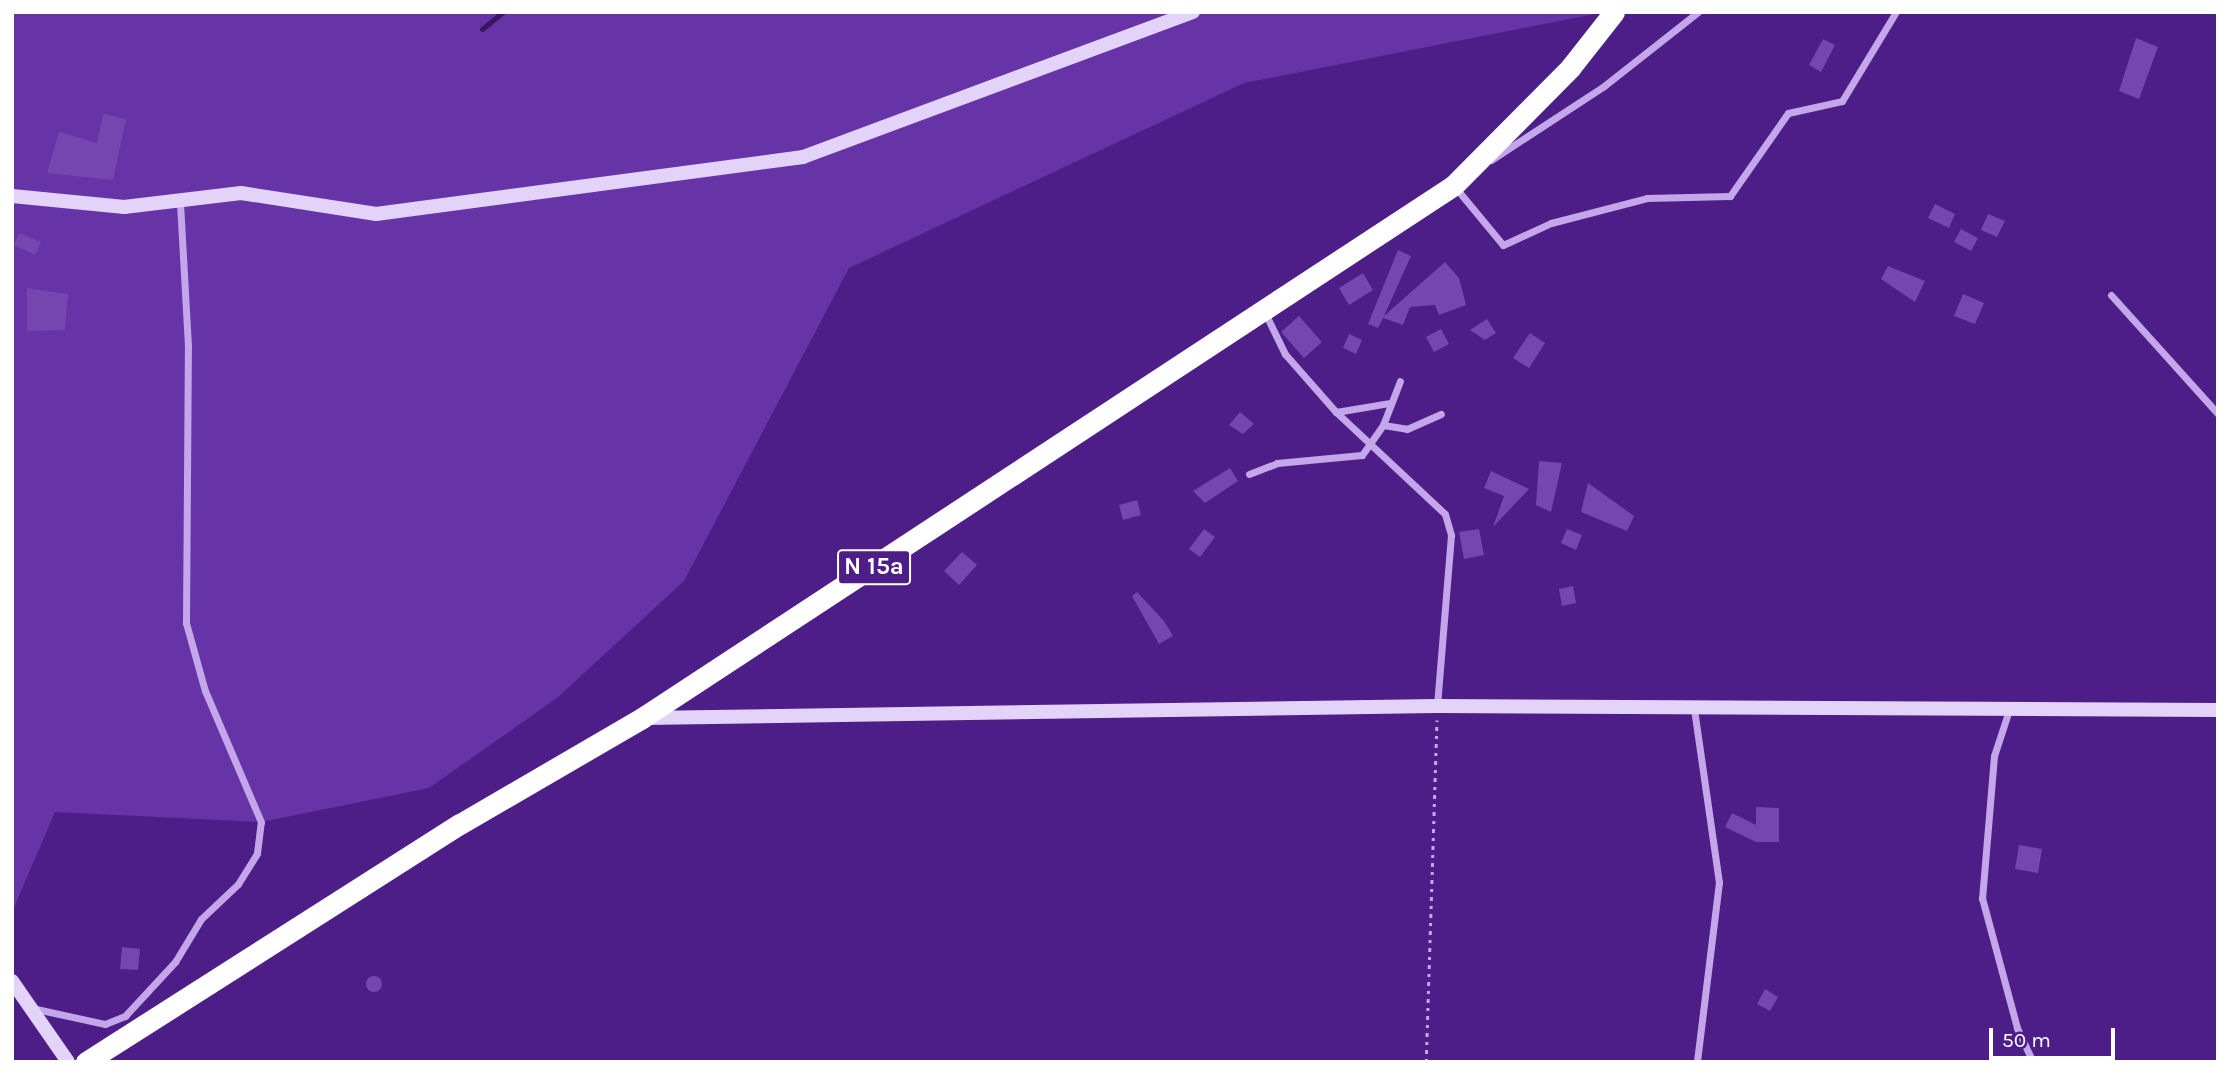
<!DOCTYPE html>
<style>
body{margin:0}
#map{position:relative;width:2230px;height:1074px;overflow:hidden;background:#4d1e87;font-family:Karla,sans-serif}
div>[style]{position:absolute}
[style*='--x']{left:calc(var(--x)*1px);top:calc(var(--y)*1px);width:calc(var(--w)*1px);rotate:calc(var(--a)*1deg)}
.green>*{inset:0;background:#6634a6}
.stream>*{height:5px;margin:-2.5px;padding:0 2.5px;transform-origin:2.5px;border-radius:2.5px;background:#3a1465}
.building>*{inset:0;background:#7546af}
.round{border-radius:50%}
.path>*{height:2.5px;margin-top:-1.25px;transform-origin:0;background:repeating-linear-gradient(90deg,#c4a7eb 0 3.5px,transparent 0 8.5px)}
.street>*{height:7px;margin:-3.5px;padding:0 3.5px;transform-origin:3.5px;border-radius:3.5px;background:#c4a7eb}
.secondary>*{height:14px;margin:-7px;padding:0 7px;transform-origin:7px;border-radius:7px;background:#e4d3f8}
.highway>*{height:21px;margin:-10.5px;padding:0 10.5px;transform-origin:10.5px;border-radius:10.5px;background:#fff}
span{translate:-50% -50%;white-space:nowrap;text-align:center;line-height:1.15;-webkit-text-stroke:7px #4d1e87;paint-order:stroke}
.shield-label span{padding:2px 5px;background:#4d1e87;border:2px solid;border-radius:5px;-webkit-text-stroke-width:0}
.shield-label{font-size:24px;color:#fff;font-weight:700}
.frame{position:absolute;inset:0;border:14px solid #fff;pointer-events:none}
.scale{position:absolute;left:1989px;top:1028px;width:126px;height:32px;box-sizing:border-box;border:4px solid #fff;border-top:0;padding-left:9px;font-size:21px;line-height:24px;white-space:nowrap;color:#fff;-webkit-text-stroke:5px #4d1e87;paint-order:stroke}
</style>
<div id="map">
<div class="green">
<div style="clip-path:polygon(12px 12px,1605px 12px,1244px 83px,849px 268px,684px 581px,557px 698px,429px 788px,261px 822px,55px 812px,12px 912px)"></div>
</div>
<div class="stream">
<div style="--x:482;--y:29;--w:27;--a:-39"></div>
</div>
<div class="building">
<div style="clip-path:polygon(2136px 38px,2158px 47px,2139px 99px,2119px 91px)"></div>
<div style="clip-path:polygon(1823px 39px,1835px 45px,1821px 72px,1809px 65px)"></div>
<div style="clip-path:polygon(103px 114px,126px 119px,113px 180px,47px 173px,59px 132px,97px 143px)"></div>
<div style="clip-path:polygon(1935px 204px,1955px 214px,1949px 228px,1928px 218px)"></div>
<div style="clip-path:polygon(1988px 214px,2005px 221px,1997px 237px,1981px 230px)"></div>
<div style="clip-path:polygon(1961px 229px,1978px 238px,1971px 251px,1954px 242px)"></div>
<div style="clip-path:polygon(19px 233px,41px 242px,35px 255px,14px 245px)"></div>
<div style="clip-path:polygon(1398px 250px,1411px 256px,1384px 316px,1445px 262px,1459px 278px,1466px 305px,1439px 315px,1435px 305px,1410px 307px,1403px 325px,1383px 318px,1378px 328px,1368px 324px)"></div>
<div style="clip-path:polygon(1888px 266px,1925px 281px,1915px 302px,1881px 279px)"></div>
<div style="clip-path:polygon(1363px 273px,1373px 290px,1349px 305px,1339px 288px)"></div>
<div style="clip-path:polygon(27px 288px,68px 294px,65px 330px,27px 331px)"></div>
<div style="clip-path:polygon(1963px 294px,1984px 303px,1975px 324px,1954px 316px)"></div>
<div style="clip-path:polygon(1299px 316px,1322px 342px,1304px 358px,1281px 332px)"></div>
<div style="clip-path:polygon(1487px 319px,1496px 333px,1485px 340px,1470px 330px)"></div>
<div style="clip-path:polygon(1441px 329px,1449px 344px,1434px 352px,1426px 337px)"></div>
<div style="clip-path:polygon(1530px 333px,1545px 343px,1529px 368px,1513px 358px)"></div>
<div style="clip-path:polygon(1349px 334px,1362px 340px,1356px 354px,1343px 348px)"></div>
<div style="clip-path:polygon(1240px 412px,1254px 424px,1243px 434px,1229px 425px)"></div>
<div style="clip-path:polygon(1539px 461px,1562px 463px,1551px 512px,1536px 505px)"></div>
<div style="clip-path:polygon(1230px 468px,1238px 481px,1205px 503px,1193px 491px)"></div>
<div style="clip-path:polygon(1491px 471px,1529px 489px,1493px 527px,1504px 496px,1484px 488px)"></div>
<div style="clip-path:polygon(1588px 483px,1634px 516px,1627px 531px,1581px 512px)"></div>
<div style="clip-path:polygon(1137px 500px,1141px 515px,1123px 520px,1119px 505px)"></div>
<div style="clip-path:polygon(1204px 529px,1215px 537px,1200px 557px,1189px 549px)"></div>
<div style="clip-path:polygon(1479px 529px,1484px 555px,1464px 559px,1459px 532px)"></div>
<div style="clip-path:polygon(1567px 529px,1582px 535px,1576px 550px,1561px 543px)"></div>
<div style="clip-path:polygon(962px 552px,977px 565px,959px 585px,944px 571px)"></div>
<div style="clip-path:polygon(1573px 586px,1576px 603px,1562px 606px,1559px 589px)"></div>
<div style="clip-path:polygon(1137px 592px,1164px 621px,1173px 636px,1159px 644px,1132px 596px)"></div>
<div style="clip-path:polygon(1756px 807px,1779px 808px,1779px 842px,1756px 842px,1725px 827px,1732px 813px,1756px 825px)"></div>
<div style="clip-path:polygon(2019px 845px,2042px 849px,2038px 873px,2015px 869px)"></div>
<div style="clip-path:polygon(122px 947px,140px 949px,138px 970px,120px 969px)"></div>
<div class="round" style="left:366px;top:976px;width:16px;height:16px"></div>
<div style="clip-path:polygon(1765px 989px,1778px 997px,1770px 1011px,1757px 1004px)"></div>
</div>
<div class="path">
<div style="--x:1426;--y:1062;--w:342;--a:-88.2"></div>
</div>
<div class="street">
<div style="--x:1491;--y:160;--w:135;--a:-33.2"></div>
<div style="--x:1604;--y:86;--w:120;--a:-38.2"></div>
<div style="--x:1455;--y:187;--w:75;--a:50.4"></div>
<div style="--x:1503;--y:245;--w:53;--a:-24.6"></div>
<div style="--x:1551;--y:223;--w:99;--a:-14.6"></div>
<div style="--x:1647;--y:198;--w:83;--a:-1.4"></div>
<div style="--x:1730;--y:196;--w:101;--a:-55.1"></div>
<div style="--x:1788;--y:113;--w:55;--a:-12.5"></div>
<div style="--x:1842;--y:101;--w:104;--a:-58.8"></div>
<div style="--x:2111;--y:295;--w:160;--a:48"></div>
<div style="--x:1264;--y:311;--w:48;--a:64"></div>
<div style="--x:1285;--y:354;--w:77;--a:48.7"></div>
<div style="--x:1336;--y:412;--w:149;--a:43.1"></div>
<div style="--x:1445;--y:514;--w:22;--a:74"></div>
<div style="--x:1451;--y:535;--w:172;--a:94.7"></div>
<div style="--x:1336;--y:412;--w:55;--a:-9.5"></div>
<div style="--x:1383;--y:425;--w:24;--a:9"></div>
<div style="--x:1407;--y:429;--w:37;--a:-24"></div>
<div style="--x:1249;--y:474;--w:30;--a:-21"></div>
<div style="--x:1277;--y:463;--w:85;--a:-5.4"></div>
<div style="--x:1362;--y:455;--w:37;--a:-55"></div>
<div style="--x:1383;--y:425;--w:47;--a:-68.9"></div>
<div style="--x:1694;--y:709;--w:175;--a:81.8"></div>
<div style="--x:1719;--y:882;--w:181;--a:97"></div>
<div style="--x:2009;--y:710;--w:48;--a:108.1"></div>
<div style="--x:1994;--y:756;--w:143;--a:94.8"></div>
<div style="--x:1982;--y:898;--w:135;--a:74.9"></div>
<div style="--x:2017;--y:1028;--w:38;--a:65"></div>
<div style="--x:36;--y:1009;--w:71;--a:12.3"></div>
<div style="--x:105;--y:1024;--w:22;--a:-22"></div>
<div style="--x:125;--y:1016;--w:74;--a:-47.2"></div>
<div style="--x:175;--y:962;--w:50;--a:-58.8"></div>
<div style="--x:201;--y:919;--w:51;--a:-43.4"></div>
<div style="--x:238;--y:884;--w:36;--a:-58"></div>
<div style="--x:257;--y:853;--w:31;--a:-83"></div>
<div style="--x:261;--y:822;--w:142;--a:-113.1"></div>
<div style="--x:205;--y:691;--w:71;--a:-105.6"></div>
<div style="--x:186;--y:623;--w:277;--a:-89.6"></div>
<div style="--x:188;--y:346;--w:145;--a:-93.2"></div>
</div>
<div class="secondary">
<div style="--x:12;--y:196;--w:113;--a:5.6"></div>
<div style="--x:124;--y:207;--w:118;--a:-6.8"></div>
<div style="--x:241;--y:193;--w:137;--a:8.8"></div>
<div style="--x:376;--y:214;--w:431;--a:-7.6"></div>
<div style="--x:803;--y:157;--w:416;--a:-20.4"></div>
<div style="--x:644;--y:718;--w:793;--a:-0.87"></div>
<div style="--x:1437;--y:706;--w:781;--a:0.29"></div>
<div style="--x:12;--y:981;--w:98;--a:55.3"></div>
</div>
<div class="highway">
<div style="--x:86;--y:1062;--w:443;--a:-32.5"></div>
<div style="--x:460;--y:824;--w:211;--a:-30.2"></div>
<div style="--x:642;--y:718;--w:971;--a:-33.28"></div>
<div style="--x:1454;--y:185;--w:165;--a:-45.2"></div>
<div style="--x:1570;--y:68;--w:71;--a:-51.8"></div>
</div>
<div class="shield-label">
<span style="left:874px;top:567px">N 15a</span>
</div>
<div class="frame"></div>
<div class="scale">50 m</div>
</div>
